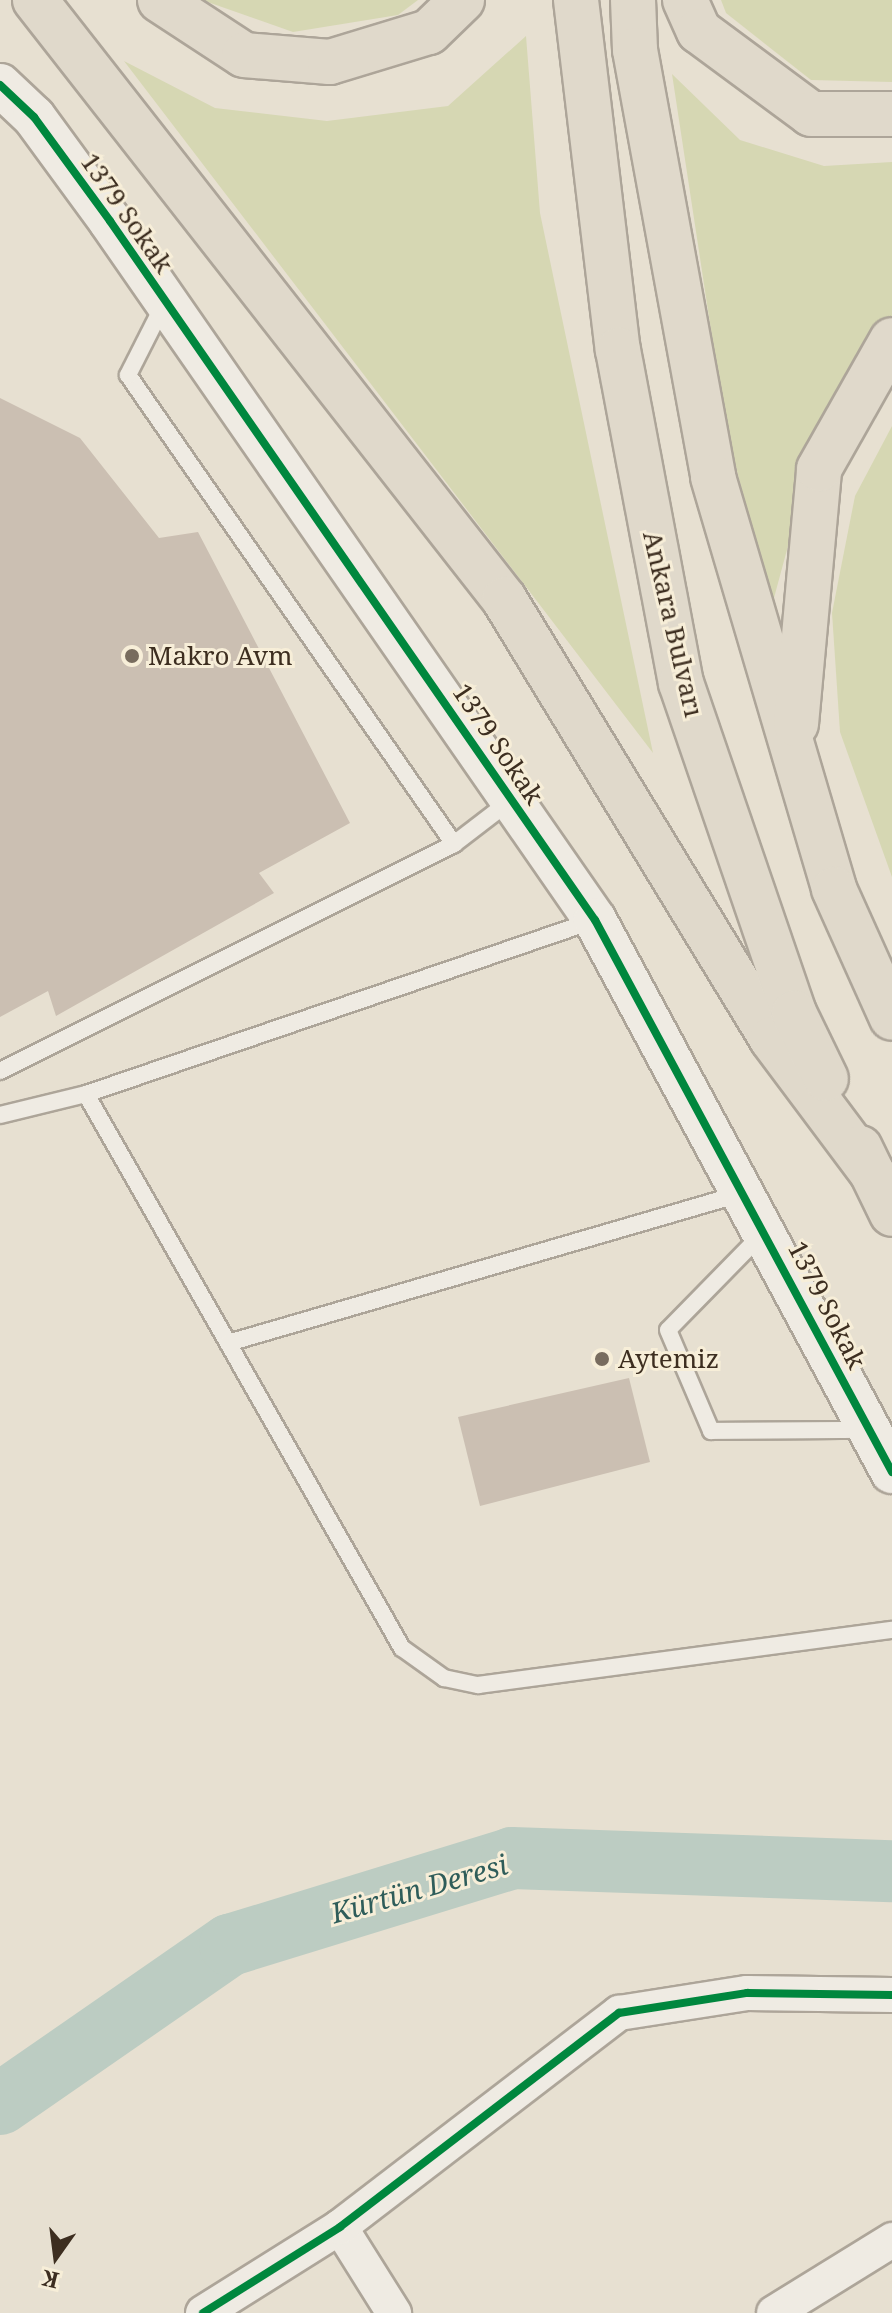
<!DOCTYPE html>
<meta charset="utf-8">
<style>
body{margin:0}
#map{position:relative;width:892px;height:2313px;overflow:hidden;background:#e7e0d1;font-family:"Noto Serif",serif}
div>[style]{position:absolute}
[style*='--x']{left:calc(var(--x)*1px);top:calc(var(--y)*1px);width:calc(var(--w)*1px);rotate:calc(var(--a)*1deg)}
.green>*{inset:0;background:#d6d7b3}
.river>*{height:62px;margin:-31px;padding:0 31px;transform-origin:31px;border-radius:31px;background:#bcccc2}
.building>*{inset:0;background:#cbbfb2}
.roads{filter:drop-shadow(2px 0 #ada599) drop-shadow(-2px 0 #ada599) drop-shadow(0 2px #ada599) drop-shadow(0 -2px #ada599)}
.service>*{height:16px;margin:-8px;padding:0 8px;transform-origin:8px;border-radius:8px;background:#efebe3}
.minor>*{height:34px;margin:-17px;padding:0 17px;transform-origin:17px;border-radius:17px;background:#efebe3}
.tertiary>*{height:42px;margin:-21px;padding:0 21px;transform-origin:21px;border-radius:21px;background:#efebe3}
.trunk>*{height:44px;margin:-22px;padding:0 22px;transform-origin:22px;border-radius:22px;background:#e0d9cb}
.cycleway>*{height:8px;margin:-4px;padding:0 4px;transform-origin:4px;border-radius:4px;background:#00873e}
.dots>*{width:22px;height:22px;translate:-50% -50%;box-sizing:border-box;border:4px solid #f7eed8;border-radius:50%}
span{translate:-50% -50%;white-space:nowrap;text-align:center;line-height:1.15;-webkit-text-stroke:6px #f7eed8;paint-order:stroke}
.street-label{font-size:26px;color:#3d2e20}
.poi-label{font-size:26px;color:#3d2e20}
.left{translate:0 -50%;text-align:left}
.water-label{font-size:28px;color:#2f5d5a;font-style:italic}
.north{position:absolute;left:16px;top:2217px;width:80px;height:80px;-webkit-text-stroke:6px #f7eed8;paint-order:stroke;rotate:194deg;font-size:22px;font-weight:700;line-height:32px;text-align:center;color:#3d2e20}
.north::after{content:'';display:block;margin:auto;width:28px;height:36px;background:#3d2e20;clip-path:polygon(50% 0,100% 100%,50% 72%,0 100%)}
</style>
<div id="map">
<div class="green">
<div style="clip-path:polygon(202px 0,418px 0,398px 15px,293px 32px)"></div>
<div style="clip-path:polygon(721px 0,892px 0,892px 82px,811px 80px,726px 13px)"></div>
<div style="clip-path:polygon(526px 36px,540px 213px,653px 753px,124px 61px,215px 108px,327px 121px,448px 106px)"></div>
<div style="clip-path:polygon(672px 74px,740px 140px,824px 166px,892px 162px,892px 324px,805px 483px,771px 609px,725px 422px)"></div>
<div style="clip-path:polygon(892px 426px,892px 877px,840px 732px,832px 613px,855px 496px)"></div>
</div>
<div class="river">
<div style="--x:0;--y:2104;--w:280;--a:-34.7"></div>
<div style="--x:230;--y:1945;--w:295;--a:-17.1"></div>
<div style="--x:512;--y:1858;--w:380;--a:2"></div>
</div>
<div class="building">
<div style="clip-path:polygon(0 398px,80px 438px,159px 538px,198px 532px,350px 823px,259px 873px,274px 893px,56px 1016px,48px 991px,0 1017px)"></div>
<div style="clip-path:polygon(629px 1378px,650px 1462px,480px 1506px,458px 1417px)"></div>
</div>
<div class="roads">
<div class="service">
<div style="--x:454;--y:844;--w:71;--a:-37.5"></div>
<div style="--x:0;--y:1071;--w:508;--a:-26.57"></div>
<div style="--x:454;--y:844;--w:571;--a:-124.8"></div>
<div style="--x:128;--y:375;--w:77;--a:-63.1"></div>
<div style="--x:86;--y:1094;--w:638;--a:60.3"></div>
<div style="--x:402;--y:1648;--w:52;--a:35.5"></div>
<div style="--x:444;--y:1678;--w:35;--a:12"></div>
<div style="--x:478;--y:1685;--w:418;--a:-7.6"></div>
<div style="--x:0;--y:1115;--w:89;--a:-13.7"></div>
<div style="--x:86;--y:1094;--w:538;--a:-18.87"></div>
<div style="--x:762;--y:1234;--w:134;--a:134.4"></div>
<div style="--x:668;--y:1330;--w:110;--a:66.9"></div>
<div style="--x:711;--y:1431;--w:157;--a:-0.4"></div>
<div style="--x:228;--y:1343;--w:533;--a:-16.23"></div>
</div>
<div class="minor">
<div style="--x:340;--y:2227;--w:102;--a:57.9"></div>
<div style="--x:203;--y:2313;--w:162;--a:-32.1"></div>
<div style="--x:340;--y:2227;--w:352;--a:-37.5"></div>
<div style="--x:619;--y:2013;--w:130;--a:-8.9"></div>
<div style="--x:747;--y:1993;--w:145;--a:0.8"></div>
<div style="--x:774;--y:2313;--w:139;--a:-31.7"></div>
</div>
<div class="tertiary">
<div style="--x:0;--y:85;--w:47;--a:43.3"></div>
<div style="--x:34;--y:117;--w:129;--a:53.8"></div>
<div style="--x:110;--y:221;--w:851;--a:55.25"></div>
<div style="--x:595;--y:920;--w:627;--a:61.72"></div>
</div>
<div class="trunk">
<div style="--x:35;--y:0;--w:761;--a:51.94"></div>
<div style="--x:504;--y:599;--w:515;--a:58.65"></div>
<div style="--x:772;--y:1039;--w:169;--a:53.2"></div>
<div style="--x:160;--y:0;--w:100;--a:33.2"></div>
<div style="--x:244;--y:55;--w:86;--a:4.7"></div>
<div style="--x:330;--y:62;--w:103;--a:-16.9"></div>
<div style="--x:429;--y:32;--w:46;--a:-44.1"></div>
<div style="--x:576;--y:0;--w:353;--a:83.2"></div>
<div style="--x:618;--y:350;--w:339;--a:79.3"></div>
<div style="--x:681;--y:683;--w:349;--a:71.1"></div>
<div style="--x:794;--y:1013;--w:73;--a:64.1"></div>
<div style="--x:633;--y:0;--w:50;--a:87.7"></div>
<div style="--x:635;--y:50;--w:434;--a:79.6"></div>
<div style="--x:713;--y:477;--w:429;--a:73.6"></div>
<div style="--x:834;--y:889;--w:141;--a:65.8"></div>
<div style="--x:685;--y:0;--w:34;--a:66"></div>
<div style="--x:699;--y:31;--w:139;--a:36.5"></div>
<div style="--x:811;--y:114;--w:81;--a:0"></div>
<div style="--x:796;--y:724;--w:256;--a:-84.8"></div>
<div style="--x:819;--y:469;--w:148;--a:-60.5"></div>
<div style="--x:860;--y:1148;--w:73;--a:64.1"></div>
</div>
</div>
<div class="cycleway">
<div style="--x:0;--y:85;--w:47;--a:43.3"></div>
<div style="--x:34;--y:117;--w:129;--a:53.8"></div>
<div style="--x:110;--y:221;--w:851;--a:55.25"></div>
<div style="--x:595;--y:920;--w:627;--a:61.72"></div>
<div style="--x:203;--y:2313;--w:162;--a:-32.1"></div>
<div style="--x:340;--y:2227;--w:352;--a:-37.5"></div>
<div style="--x:619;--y:2013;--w:130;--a:-8.9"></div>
<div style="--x:747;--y:1993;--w:145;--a:0.8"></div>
</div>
<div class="dots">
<div style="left:132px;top:656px;background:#786c5e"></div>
<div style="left:602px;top:1359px;background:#786c5e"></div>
</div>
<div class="street-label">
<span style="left:127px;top:213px;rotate:55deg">1379 Sokak</span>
<span style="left:673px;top:624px;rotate:77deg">Ankara Bulvarı</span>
<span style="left:498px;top:744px;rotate:56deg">1379 Sokak</span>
<span style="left:827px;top:1305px;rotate:63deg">1379 Sokak</span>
</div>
<div class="poi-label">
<span class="left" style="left:148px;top:656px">Makro Avm</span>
<span class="left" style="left:618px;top:1359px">Aytemiz</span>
</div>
<div class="water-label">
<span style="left:419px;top:1888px;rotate:-16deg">Kürtün Deresi</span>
</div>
<div class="north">K</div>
</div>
